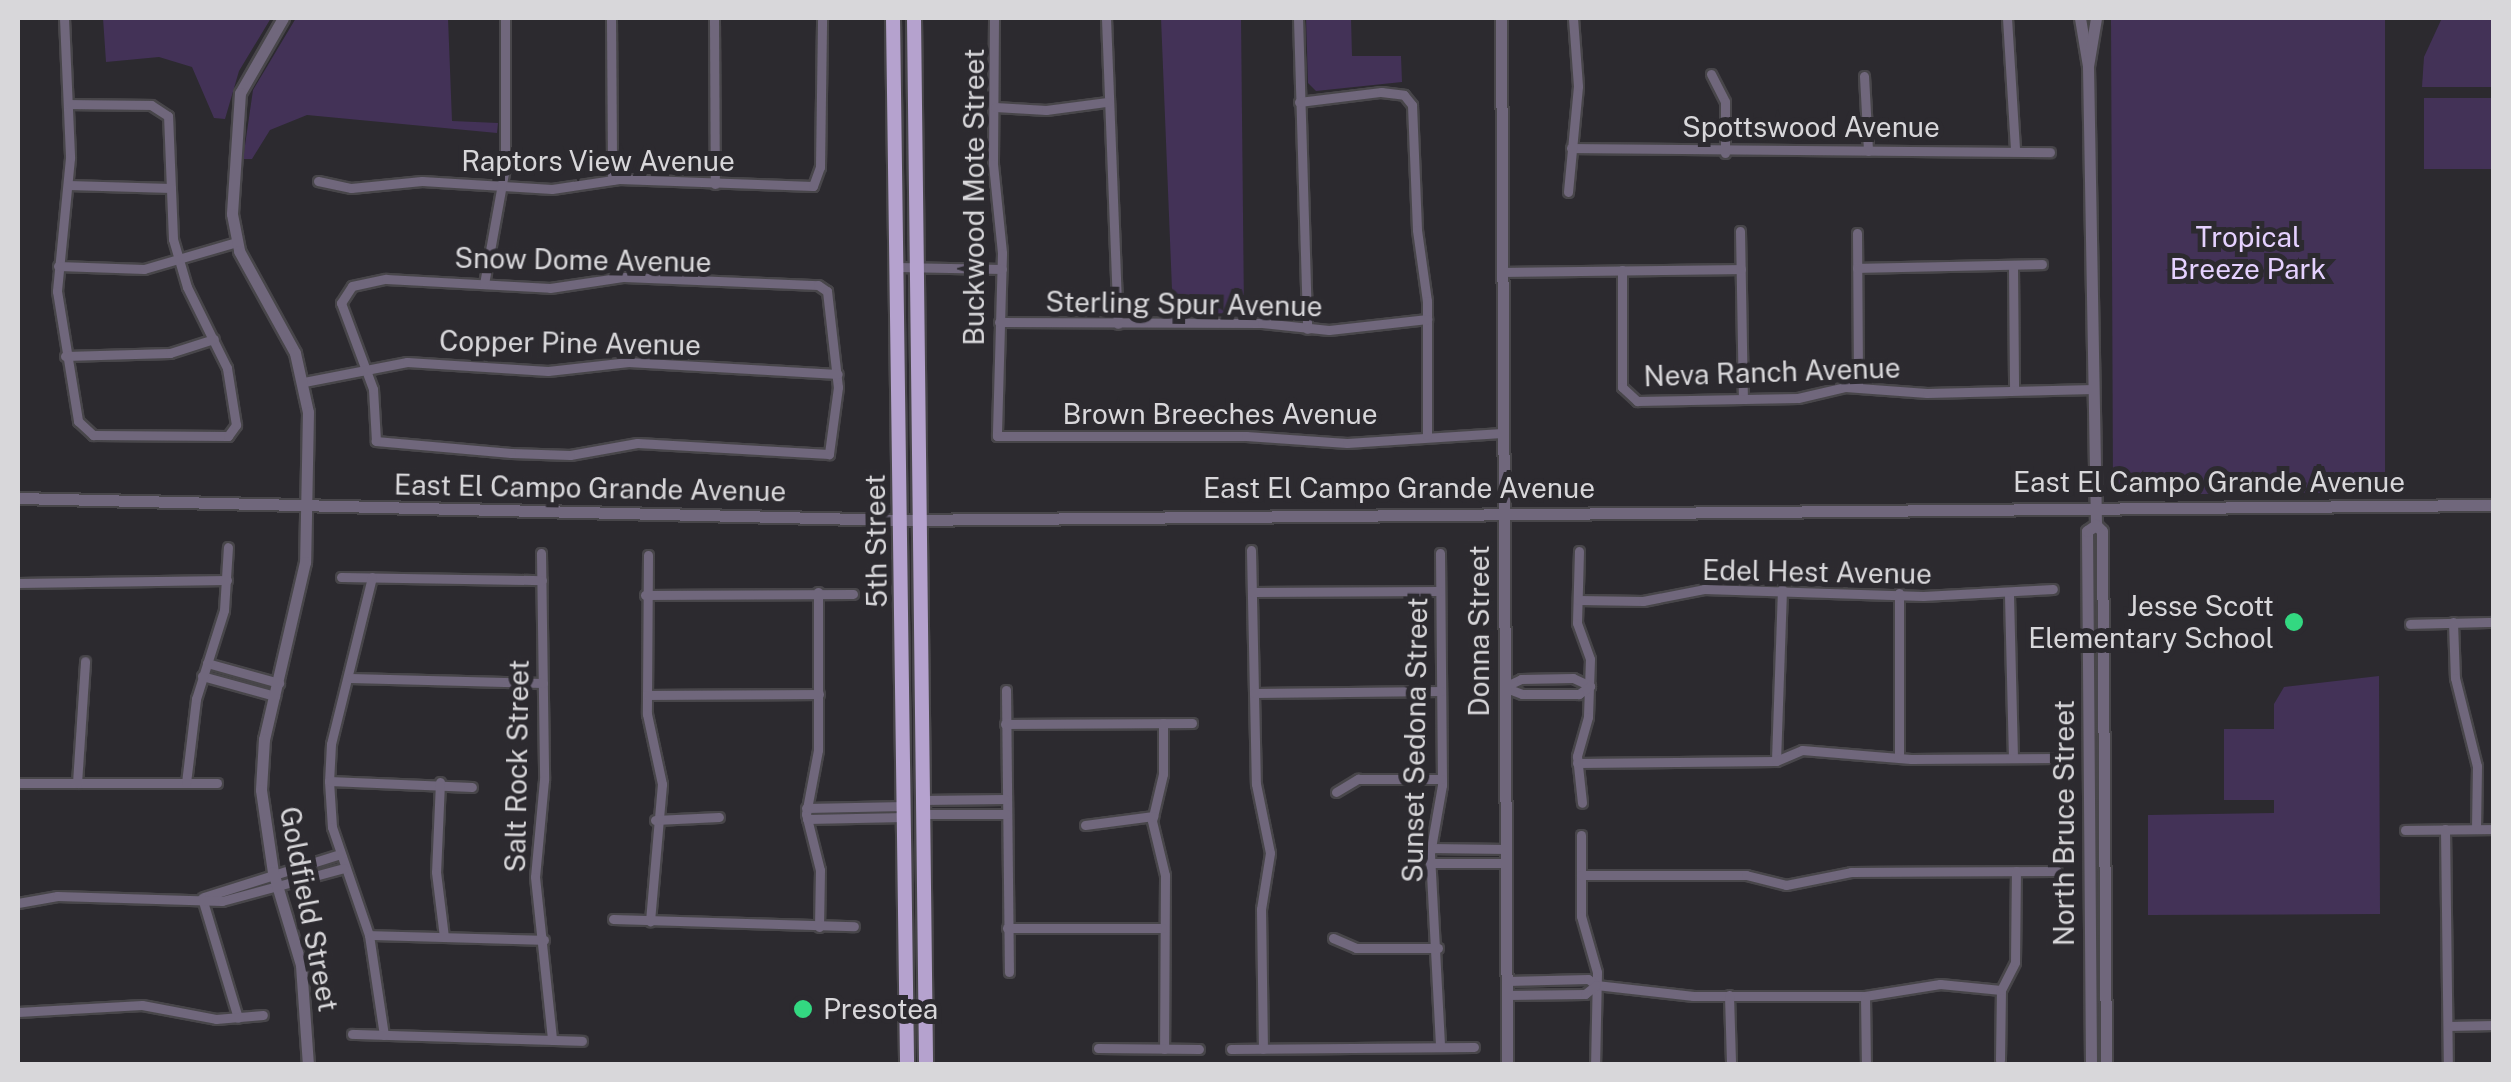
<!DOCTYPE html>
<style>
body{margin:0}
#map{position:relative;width:2511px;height:1082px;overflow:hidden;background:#2c2a2f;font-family:"Public Sans",sans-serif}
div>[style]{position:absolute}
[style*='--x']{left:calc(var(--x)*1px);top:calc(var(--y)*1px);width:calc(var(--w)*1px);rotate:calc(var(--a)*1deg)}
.green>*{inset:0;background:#433257}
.roads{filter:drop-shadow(2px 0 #48464a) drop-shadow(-2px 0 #48464a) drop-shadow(0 2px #48464a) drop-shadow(0 -2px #48464a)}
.minor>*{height:9px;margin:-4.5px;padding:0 4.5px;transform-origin:4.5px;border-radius:4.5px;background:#70677c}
.tertiary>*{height:11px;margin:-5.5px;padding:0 5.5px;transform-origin:5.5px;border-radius:5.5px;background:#70677c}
.primary>*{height:14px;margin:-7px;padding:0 7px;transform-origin:7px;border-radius:7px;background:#b5a2ce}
.dots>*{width:28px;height:28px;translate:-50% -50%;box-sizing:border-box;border:5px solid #2c2a2f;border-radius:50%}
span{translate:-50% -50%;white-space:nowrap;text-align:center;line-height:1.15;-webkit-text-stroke:10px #2c2a2f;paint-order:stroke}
.street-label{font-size:28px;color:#d8d7da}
.park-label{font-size:28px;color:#e5d1ff}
.poi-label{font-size:28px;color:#d8d7da}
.right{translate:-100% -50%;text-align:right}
.left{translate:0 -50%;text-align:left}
.frame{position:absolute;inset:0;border:20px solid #d8d7da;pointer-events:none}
</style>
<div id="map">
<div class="green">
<div style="clip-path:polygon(103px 18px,271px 18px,239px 71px,225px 119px,214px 118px,192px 67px,159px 57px,106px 62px)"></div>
<div style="clip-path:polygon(296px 18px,448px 18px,452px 121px,498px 123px,497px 133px,307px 115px,270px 130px,252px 159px,243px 159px,253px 90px)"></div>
<div style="clip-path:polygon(1161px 18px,1241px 18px,1244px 313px,1173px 314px)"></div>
<div style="clip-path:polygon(1306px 18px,1351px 18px,1352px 56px,1401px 56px,1402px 82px,1316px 91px,1308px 83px)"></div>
<div style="clip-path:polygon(2111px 18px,2385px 18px,2385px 492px,2122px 495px,2113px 489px)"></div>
<div style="clip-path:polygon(2442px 18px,2493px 18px,2493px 87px,2422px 87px,2424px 57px)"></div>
<div style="clip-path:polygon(2424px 98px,2493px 98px,2493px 169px,2424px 169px)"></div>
<div style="clip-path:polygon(2379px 676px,2380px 914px,2148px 915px,2148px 815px,2274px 813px,2274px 800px,2224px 800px,2224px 729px,2274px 729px,2274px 704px,2284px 687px)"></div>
</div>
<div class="roads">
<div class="minor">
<div style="--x:64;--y:18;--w:140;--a:87.5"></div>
<div style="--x:70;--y:158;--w:134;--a:95.6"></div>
<div style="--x:57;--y:291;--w:132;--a:80.8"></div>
<div style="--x:78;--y:421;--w:21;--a:43"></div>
<div style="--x:93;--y:435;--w:135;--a:0.4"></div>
<div style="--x:228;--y:436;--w:14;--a:-54"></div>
<div style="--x:236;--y:425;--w:58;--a:-99"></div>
<div style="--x:227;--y:368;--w:90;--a:-116.3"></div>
<div style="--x:187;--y:287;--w:50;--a:-106.3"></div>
<div style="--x:173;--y:239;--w:123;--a:-92.3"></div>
<div style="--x:168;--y:116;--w:20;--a:-147"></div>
<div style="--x:151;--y:105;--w:83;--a:-179.3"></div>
<div style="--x:611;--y:18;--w:162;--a:89.6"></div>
<div style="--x:714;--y:18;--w:166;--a:89.7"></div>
<div style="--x:994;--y:18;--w:146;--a:90.4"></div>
<div style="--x:993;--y:164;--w:89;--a:84.2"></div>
<div style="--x:1002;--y:253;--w:183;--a:91.6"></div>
<div style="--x:997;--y:436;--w:249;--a:0"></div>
<div style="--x:1246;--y:436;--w:101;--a:4"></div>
<div style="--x:1347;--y:443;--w:155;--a:-3.7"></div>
<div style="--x:1106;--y:18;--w:306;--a:87.8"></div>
<div style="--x:1298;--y:18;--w:311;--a:88.3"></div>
<div style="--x:2007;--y:18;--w:131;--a:86.5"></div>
<div style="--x:1711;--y:74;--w:31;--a:63"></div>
<div style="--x:1725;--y:102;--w:51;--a:90"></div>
<div style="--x:1864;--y:76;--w:75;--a:86.9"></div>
<div style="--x:1299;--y:102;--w:83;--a:-7"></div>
<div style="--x:1381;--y:92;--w:23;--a:7"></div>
<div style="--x:1404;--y:95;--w:13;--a:51"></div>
<div style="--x:1412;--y:105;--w:125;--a:87.7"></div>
<div style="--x:1417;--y:230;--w:72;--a:82"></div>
<div style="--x:1427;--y:301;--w:134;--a:90"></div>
<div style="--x:995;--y:107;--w:51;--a:3.4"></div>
<div style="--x:1046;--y:110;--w:62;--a:-7.5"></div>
<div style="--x:1571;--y:148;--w:479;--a:0.5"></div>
<div style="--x:318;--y:181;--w:34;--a:12"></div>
<div style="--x:351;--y:188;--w:71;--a:-5.6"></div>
<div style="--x:422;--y:181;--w:130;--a:3.5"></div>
<div style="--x:552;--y:189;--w:68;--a:-8.5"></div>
<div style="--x:619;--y:179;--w:194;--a:2.1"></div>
<div style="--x:813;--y:186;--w:20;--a:-70"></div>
<div style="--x:820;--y:167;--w:149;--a:-89.2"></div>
<div style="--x:68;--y:185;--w:103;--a:1.7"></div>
<div style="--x:1568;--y:192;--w:106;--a:-84.6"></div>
<div style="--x:1578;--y:86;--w:68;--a:-94.2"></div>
<div style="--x:1740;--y:231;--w:168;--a:89"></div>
<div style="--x:1857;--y:233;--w:153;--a:89.6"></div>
<div style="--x:58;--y:266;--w:86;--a:2"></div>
<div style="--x:144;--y:269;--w:97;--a:-16.2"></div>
<div style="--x:2013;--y:266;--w:124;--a:89.5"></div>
<div style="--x:897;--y:267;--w:105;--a:1.1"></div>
<div style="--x:1857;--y:268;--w:185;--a:-1.2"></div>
<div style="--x:1622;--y:270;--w:117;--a:90"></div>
<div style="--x:1622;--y:387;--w:21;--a:43"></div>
<div style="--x:1637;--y:401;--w:161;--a:-1.1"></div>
<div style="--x:1798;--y:398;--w:48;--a:-13.2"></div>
<div style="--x:1845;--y:387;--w:82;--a:4.2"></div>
<div style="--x:1927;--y:393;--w:167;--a:-1.4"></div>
<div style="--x:1503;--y:272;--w:238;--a:-0.7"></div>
<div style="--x:624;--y:277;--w:194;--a:2.4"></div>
<div style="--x:818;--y:285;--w:11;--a:34"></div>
<div style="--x:827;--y:291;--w:97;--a:83.5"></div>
<div style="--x:838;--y:387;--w:68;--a:97.7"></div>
<div style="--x:829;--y:454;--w:192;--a:-176.7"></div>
<div style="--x:637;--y:443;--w:68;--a:169.8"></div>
<div style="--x:570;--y:455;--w:59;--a:-178.1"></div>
<div style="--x:511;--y:453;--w:136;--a:-174.9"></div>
<div style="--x:376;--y:441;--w:52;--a:-93.3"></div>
<div style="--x:373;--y:389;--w:92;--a:-110.4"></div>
<div style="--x:341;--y:303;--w:20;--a:-57"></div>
<div style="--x:352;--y:286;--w:35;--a:-12"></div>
<div style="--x:386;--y:279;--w:164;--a:3.1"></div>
<div style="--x:550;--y:288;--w:75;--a:-8.5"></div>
<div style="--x:484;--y:284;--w:119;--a:-79.8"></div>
<div style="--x:505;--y:167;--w:149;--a:-90"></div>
<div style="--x:999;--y:322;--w:263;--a:0.2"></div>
<div style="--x:1262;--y:323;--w:67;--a:6"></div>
<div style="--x:1329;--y:330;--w:99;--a:-6.4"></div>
<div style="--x:65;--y:356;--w:105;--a:-1.6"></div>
<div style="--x:170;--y:353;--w:46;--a:-17.7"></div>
<div style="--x:304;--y:382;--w:105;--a:-11"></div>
<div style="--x:407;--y:362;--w:141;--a:3.7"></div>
<div style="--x:548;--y:371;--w:81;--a:-6.4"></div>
<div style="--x:628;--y:362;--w:210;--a:3.3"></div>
<div style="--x:1251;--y:550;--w:234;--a:88.8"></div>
<div style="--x:1256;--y:784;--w:70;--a:78.5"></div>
<div style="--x:1270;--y:853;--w:57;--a:99.1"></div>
<div style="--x:1261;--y:909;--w:140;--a:89.2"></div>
<div style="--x:1579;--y:551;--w:72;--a:91.6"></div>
<div style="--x:1577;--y:623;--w:38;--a:70"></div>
<div style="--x:1590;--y:659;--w:58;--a:92"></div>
<div style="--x:1588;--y:717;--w:41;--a:105.8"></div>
<div style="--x:1577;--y:756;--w:47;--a:83.9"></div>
<div style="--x:541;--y:553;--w:227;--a:89.2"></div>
<div style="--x:544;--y:780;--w:97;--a:95.3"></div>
<div style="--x:535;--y:877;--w:164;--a:84"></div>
<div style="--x:1440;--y:553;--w:232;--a:89.5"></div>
<div style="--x:1442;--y:785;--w:70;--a:99.9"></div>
<div style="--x:1430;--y:854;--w:193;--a:87"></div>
<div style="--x:648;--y:555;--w:159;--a:90.4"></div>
<div style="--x:647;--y:714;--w:72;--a:77.9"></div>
<div style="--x:662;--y:784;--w:138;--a:95"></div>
<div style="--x:341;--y:577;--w:201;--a:0.9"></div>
<div style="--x:372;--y:577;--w:172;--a:103.8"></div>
<div style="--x:331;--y:744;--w:37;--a:93"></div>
<div style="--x:329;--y:781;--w:46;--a:86.3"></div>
<div style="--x:332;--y:827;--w:114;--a:71.1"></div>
<div style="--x:369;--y:935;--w:101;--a:81.5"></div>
<div style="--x:18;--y:583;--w:209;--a:-0.8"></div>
<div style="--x:818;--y:592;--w:158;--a:90"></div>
<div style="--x:818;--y:750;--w:65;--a:100.6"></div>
<div style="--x:806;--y:814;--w:58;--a:76"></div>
<div style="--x:820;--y:870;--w:57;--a:91"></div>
<div style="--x:1252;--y:592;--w:188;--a:-0.3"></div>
<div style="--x:1899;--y:593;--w:163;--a:90"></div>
<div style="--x:645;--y:595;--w:208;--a:-0.3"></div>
<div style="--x:2009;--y:595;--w:163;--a:88.6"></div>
<div style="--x:1578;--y:600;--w:65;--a:0.9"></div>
<div style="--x:1643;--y:601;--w:62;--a:-11.1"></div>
<div style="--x:1704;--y:589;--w:219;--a:1.8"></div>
<div style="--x:1923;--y:596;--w:130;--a:-3.1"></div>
<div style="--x:2453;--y:622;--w:56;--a:88"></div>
<div style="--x:2455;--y:678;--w:91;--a:76"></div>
<div style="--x:2477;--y:766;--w:63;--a:90.9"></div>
<div style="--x:2410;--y:624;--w:84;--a:-1.4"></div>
<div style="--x:207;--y:663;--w:75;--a:15.5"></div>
<div style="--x:202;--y:676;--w:76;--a:15.3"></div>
<div style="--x:350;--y:678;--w:193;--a:1.5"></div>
<div style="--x:1573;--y:678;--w:19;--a:25"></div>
<div style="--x:1590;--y:686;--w:14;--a:144"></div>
<div style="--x:1579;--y:694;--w:57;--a:180"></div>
<div style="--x:1522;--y:694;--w:19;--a:-159"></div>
<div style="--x:1504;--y:687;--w:19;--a:-25"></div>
<div style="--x:1521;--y:679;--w:52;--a:-1.1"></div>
<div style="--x:1006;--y:690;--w:282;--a:89.4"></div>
<div style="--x:1254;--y:693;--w:187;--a:-0.6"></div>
<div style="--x:647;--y:695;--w:172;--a:-0.3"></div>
<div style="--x:1163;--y:723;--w:51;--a:90"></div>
<div style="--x:1163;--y:774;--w:48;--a:103.2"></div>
<div style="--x:1152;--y:821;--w:56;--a:76.5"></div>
<div style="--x:1165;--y:875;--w:174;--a:90.3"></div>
<div style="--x:1005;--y:724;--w:187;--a:-0.3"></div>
<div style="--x:1776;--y:761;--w:172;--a:-88"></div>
<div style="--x:1577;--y:763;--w:199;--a:-0.6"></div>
<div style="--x:1776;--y:761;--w:28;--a:-23"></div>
<div style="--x:1802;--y:750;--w:109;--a:4.7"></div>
<div style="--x:1911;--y:759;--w:146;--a:-0.4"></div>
<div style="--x:329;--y:781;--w:143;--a:2.4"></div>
<div style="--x:440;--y:782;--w:90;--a:92.5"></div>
<div style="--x:436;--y:872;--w:65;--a:83"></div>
<div style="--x:18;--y:783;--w:199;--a:0"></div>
<div style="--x:77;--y:783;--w:122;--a:-86.2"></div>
<div style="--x:186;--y:783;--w:85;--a:-83.2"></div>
<div style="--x:196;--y:699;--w:93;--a:-72.5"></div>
<div style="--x:224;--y:610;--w:63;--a:-86.4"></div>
<div style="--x:1336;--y:792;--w:26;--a:-31"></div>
<div style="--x:1358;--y:779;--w:83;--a:0"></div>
<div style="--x:922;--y:800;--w:83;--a:-0.7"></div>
<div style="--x:806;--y:808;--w:99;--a:-1.2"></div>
<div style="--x:923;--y:814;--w:83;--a:0"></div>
<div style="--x:807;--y:819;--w:98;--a:-1.2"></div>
<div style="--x:655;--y:820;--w:64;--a:-2.7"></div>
<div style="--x:1085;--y:825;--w:69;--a:-7.5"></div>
<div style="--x:2445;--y:829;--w:235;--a:89.3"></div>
<div style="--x:2405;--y:830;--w:89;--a:-0.6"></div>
<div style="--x:1581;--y:835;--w:81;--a:90"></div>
<div style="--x:1581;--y:916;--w:58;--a:74.1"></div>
<div style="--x:1597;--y:972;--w:92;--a:91.2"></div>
<div style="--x:1430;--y:848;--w:76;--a:0.8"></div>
<div style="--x:1430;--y:863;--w:76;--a:0"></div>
<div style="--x:1581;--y:875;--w:165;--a:0"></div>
<div style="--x:1746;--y:875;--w:41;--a:14"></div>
<div style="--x:1786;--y:885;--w:66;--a:-11.3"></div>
<div style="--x:1851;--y:872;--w:206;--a:-0.3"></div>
<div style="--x:204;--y:897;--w:143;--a:-17.5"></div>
<div style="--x:202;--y:898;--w:125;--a:73.3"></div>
<div style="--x:18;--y:903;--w:40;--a:-10"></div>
<div style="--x:57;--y:896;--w:165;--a:1.7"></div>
<div style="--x:222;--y:901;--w:126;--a:-15.1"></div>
<div style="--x:613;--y:919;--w:241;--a:1.7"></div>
<div style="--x:1007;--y:928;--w:155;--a:0"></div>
<div style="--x:369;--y:935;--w:175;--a:1.6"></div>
<div style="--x:1333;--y:938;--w:25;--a:23"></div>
<div style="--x:1356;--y:948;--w:82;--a:0"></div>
<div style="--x:1507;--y:981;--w:81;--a:-1.4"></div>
<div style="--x:1588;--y:979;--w:10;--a:37"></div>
<div style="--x:1596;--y:985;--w:98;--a:6.5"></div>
<div style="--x:1693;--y:996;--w:172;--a:0"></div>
<div style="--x:1865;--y:996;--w:76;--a:-9.1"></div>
<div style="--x:1940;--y:984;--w:61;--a:5.6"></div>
<div style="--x:1507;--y:995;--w:78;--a:-0.7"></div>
<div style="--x:1585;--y:994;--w:14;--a:-39"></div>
<div style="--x:1729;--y:995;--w:69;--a:88.3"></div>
<div style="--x:1865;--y:996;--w:68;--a:89.2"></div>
<div style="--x:18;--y:1012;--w:124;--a:-3.2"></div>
<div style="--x:142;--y:1005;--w:75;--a:10.7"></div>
<div style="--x:216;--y:1019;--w:47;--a:-4.9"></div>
<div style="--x:2448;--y:1026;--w:46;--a:-1.2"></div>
<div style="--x:352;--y:1034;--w:230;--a:1.7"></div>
<div style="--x:1098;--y:1048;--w:101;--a:0.6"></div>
<div style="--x:1231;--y:1049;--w:243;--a:-0.5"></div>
<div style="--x:2000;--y:1060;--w:70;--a:-89.2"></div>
<div style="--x:2001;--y:990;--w:31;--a:-63"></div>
<div style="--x:2015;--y:962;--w:91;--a:-89.4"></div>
</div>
<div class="tertiary">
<div style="--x:283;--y:18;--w:86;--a:119.8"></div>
<div style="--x:240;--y:93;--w:121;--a:93.8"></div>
<div style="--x:232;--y:214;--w:38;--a:79"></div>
<div style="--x:239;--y:251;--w:116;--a:61.2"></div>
<div style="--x:295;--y:353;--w:60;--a:77.6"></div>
<div style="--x:308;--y:412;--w:150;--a:91.1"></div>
<div style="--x:305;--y:562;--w:182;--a:103"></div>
<div style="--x:264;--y:739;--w:51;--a:93.4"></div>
<div style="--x:261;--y:790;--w:83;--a:81.7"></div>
<div style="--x:273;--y:872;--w:97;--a:73.2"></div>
<div style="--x:301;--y:965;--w:99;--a:86"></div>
<div style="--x:1501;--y:18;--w:1046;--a:89.67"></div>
<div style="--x:2080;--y:18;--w:49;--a:80.5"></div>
<div style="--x:2088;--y:66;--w:459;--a:89"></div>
<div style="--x:2096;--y:525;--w:8;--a:45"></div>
<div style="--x:2102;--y:531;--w:533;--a:89.57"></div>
<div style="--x:2088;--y:66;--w:49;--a:-80.5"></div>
<div style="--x:18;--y:498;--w:882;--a:1.43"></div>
<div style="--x:900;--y:520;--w:1594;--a:-0.54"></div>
<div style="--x:2091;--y:1064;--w:533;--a:-90.43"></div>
<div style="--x:2087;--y:531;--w:11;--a:-34"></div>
</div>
<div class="primary">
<div style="--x:893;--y:18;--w:1046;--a:89.23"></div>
<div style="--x:914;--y:18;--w:1046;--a:89.34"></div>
</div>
</div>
<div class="dots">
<div style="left:2294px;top:622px;background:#33d881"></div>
<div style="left:803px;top:1009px;background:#33d881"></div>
</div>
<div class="street-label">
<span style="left:1811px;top:127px">Spottswood Avenue</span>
<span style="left:598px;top:161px">Raptors View Avenue</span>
<span style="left:974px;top:197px;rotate:-90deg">Buckwood Mote Street</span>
<span style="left:583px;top:260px;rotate:1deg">Snow Dome Avenue</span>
<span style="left:1184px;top:304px;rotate:1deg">Sterling Spur Avenue</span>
<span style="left:570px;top:343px;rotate:1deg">Copper Pine Avenue</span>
<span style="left:1772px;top:372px;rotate:-2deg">Neva Ranch Avenue</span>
<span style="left:1220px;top:414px">Brown Breeches Avenue</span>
<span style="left:2209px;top:482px">East El Campo Grande Avenue</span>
<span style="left:590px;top:488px;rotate:1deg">East El Campo Grande Avenue</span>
<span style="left:1399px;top:488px">East El Campo Grande Avenue</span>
<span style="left:876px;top:541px;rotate:-91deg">5th Street</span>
<span style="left:1817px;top:572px;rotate:1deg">Edel Hest Avenue</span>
<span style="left:1479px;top:631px;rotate:-90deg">Donna Street</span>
<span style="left:1415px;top:740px;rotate:-89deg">Sunset Sedona Street</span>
<span style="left:517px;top:766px;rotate:-89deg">Salt Rock Street</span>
<span style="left:2064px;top:823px;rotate:-90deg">North Bruce Street</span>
<span style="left:309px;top:909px;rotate:79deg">Goldfield Street</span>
</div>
<div class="park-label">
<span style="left:2248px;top:253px">Tropical<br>Breeze Park</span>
</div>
<div class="poi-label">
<span class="right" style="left:2274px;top:622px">Jesse Scott<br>Elementary School</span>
<span class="left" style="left:823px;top:1009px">Presotea</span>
</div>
<div class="frame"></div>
</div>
